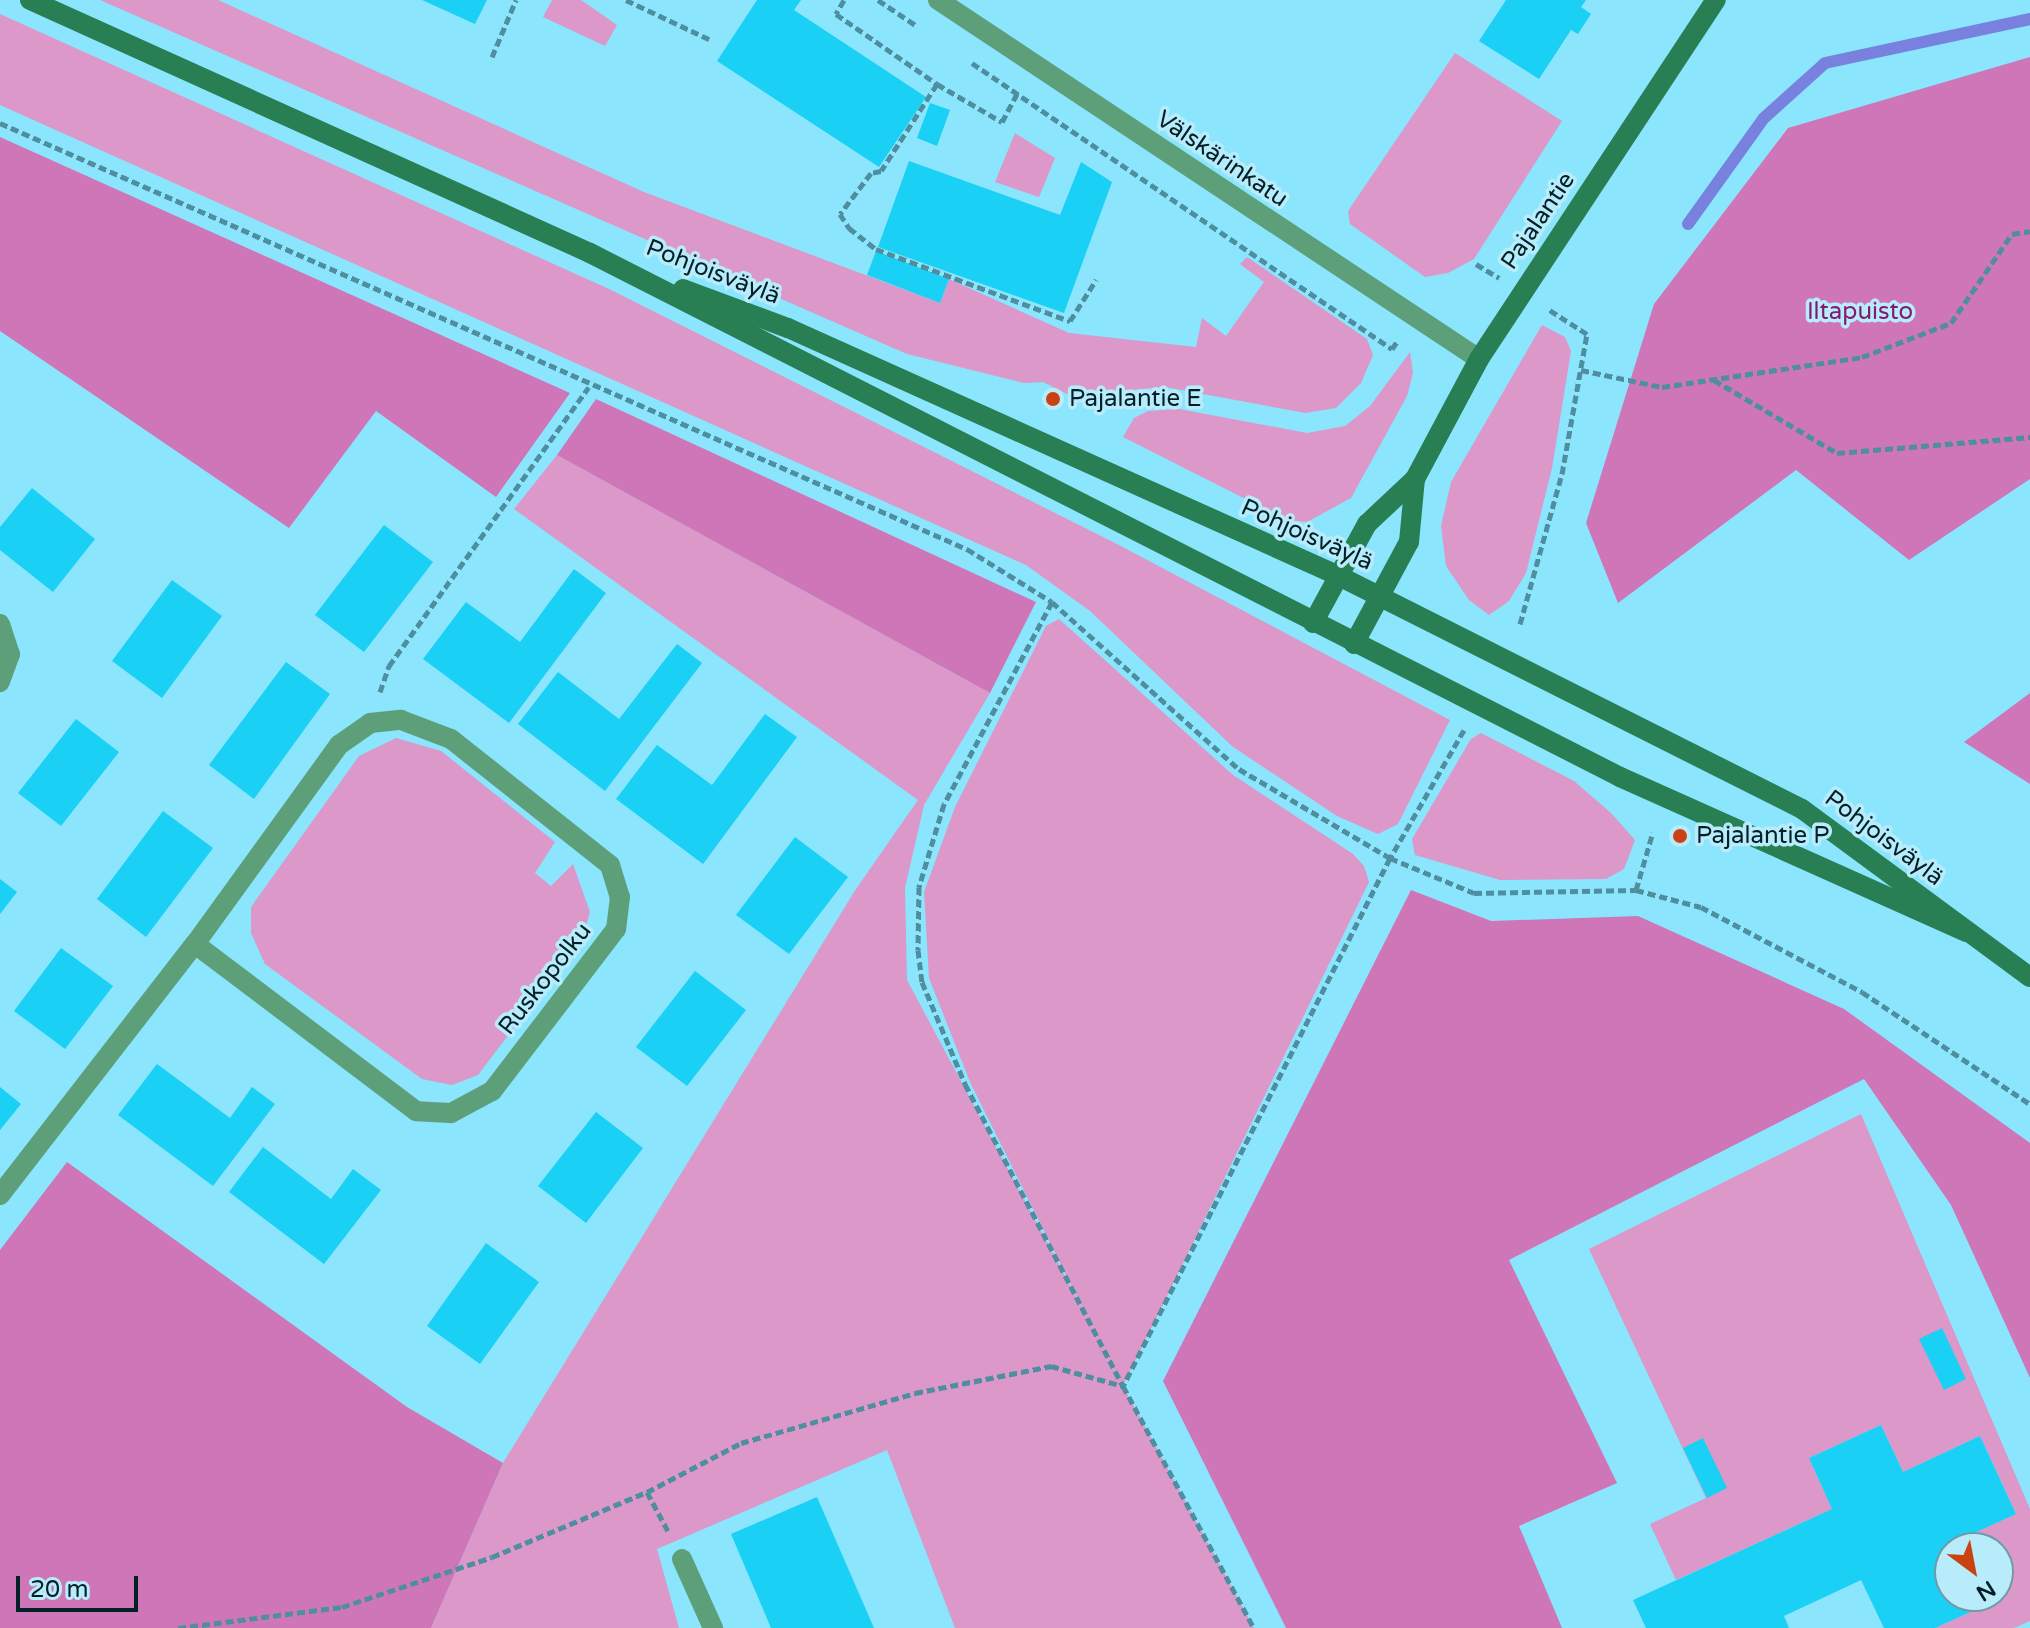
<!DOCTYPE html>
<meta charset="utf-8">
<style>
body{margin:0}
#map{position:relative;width:2030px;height:1628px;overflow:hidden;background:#8ae5fd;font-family:"Varela Round",sans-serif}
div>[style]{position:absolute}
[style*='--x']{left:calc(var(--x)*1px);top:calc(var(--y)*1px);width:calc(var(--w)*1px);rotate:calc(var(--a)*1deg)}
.green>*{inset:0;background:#db98c9}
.forest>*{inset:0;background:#cf76b8}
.stream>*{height:12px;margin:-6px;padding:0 6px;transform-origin:6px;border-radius:6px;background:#7881de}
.building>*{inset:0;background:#1ad0f5}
.path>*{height:5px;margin-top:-2.5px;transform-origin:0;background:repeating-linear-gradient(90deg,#4e8e9f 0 8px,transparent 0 12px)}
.street>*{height:20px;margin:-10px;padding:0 10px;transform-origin:10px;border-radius:10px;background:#5d9f79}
.secondary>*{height:20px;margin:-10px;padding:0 10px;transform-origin:10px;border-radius:10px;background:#287f53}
.dots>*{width:22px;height:22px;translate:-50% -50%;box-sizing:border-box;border:4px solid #b9ecfb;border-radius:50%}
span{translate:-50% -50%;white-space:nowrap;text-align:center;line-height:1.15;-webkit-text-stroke:7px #b9ecfb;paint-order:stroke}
.street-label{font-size:24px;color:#032028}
.park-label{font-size:24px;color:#851970}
.poi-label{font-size:24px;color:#032028}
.left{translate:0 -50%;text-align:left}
.north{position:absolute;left:1934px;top:1532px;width:80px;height:80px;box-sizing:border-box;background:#b9ecfb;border:2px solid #709aa7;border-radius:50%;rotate:148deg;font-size:22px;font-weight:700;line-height:32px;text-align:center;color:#032028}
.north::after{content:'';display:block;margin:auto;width:28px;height:36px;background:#ca4212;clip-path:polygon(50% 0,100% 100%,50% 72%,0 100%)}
.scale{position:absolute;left:16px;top:1576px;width:122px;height:36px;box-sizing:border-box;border:4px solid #032028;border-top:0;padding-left:10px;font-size:24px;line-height:28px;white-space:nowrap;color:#032028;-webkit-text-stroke:6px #b9ecfb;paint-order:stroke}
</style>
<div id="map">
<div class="green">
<div style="clip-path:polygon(100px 0,218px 0,644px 192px,940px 303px,949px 279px,1069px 333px,1196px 347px,1202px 318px,1226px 336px,1264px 282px,1240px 264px,1247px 257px,1367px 339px,1373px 355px,1361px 383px,1336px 408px,1305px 413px,1165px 387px,1117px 391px,1084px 402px,1043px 382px,1024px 383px,907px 354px)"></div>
<div style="clip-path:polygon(552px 0,581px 0,617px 25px,605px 46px,543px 17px)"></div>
<div style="clip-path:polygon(0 14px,609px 289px,1115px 543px,1450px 720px,1398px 824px,1378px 834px,1337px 816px,1233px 747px,1090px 611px,1026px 565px,0 105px)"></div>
<div style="clip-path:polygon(1455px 53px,1562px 121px,1474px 259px,1448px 273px,1425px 277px,1350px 224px,1348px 211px)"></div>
<div style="clip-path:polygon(1015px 133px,1055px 158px,1039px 197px,995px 182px)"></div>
<div style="clip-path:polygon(1542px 325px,1565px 337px,1571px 351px,1552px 468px,1526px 573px,1509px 601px,1489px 615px,1469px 600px,1446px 566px,1441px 526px,1451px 482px)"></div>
<div style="clip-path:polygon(1410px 352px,1413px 373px,1407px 396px,1351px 498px,1307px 522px,1287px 520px,1123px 437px,1134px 418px,1148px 411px,1179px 409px,1307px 433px,1345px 426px,1370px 406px)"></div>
<div style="clip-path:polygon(557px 455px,990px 693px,924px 805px,905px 888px,907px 980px,1088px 1319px,970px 1082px,929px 978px,924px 892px,955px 807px,1046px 626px,1059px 619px,1233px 775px,1353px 854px,1364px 866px,1369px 882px,1123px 1386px,1254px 1628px,955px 1628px,887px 1450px,657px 1549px,679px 1628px,431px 1628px,503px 1463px,856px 889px,918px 800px,514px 509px)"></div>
<div style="clip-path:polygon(1481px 733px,1574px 781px,1611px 813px,1635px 840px,1624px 869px,1606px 879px,1500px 880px,1415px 855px,1412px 839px,1471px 739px)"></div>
<div style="clip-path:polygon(396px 738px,441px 751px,555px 842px,535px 873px,551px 886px,573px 864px,590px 912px,582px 938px,478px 1075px,452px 1085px,422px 1079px,265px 964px,251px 933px,251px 907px,359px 756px)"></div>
<div style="clip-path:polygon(1861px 1114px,2030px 1509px,2030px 1621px,2014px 1628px,1935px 1628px,1984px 1606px,1980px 1596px,1998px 1596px,1998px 1548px,1950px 1548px,1950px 1555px,1946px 1546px,2016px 1514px,1980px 1436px,1903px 1472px,1881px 1425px,1809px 1458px,1832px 1509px,1676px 1580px,1650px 1524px,1706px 1498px,1589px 1249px)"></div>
</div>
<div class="forest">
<div style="clip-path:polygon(2030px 57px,2030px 479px,1909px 560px,1796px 470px,1618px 603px,1586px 523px,1654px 304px,1788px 128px)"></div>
<div style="clip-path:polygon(0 137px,570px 393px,496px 497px,376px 411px,289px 528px,0 331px)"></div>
<div style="clip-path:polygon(596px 399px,1036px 602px,990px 693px,557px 455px)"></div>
<div style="clip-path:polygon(2030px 693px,2030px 784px,1964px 742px)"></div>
<div style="clip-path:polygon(1411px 890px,1491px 921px,1638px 916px,1844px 1009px,2030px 1143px,2030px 1378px,1951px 1205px,1864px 1079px,1509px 1260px,1617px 1483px,1519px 1526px,1562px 1628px,1286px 1628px,1163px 1381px)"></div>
<div style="clip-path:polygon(67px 1162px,407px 1407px,503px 1463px,431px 1628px,0 1628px,0 1250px)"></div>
</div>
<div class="stream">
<div style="--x:1688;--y:224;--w:130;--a:-54.4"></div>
<div style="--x:1764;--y:118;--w:82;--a:-42"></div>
<div style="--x:1825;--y:63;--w:210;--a:-12.1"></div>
</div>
<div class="building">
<div style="clip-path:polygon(422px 0,487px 0,475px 24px)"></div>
<div style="clip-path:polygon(757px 0,801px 0,794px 10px,926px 97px,879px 167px,717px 61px)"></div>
<div style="clip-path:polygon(1506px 0,1586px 0,1581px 7px,1591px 14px,1578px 34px,1571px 30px,1539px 79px,1479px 41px)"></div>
<div style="clip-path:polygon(930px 103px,950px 110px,937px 146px,917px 138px)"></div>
<div style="clip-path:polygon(909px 161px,1060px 215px,1081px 162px,1112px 182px,1064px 313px,878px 247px)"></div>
<div style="clip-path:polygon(876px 251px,949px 279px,940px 303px,867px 275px)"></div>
<div style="clip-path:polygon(32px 488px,95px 539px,53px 592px,0 550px,0 527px)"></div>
<div style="clip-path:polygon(384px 525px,433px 562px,364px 652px,315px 615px)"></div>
<div style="clip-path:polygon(574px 569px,606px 593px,509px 723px,423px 659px,466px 602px,520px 642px)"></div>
<div style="clip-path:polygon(172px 580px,222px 616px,162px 698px,112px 661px)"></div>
<div style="clip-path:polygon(677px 644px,702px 663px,605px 791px,518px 724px,558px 672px,619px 719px)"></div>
<div style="clip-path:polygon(286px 662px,330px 694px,254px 799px,209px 765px)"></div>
<div style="clip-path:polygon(765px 714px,797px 737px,703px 864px,616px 799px,657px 745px,712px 785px)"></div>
<div style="clip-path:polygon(76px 719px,119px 752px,61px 826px,18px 793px)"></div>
<div style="clip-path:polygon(163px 811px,213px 848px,146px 937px,97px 899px)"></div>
<div style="clip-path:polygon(795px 837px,848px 877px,789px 954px,736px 915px)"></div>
<div style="clip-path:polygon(0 879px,17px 892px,0 914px)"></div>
<div style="clip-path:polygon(61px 948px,113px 986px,65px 1049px,14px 1011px)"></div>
<div style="clip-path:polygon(695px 971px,746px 1010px,687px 1086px,636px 1047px)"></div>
<div style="clip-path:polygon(157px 1064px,230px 1118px,252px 1087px,275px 1104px,213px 1186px,118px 1115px)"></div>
<div style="clip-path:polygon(0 1087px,21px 1104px,0 1130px)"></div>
<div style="clip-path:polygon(596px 1112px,643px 1148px,586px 1223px,538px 1186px)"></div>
<div style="clip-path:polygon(263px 1147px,331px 1199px,353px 1169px,381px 1190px,324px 1264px,229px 1192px)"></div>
<div style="clip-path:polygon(486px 1243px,539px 1282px,480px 1364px,427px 1326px)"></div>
<div style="clip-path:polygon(1942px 1328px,1966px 1379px,1944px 1390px,1919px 1339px)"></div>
<div style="clip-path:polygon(1881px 1425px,1903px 1472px,1980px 1436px,2016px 1514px,1946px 1546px,1950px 1596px,1980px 1596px,1984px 1606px,1935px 1628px,1884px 1628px,1861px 1580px,1784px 1616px,1789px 1628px,1646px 1628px,1633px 1600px,1832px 1509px,1809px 1458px)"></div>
<div style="clip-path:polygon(1703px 1438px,1727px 1488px,1707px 1498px,1683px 1448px)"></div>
<div style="clip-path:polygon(817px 1497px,874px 1628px,771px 1628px,731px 1534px)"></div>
</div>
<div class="path">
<div style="--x:626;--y:0;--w:92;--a:25.2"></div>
<div style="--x:844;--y:0;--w:16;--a:120"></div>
<div style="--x:836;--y:14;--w:123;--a:34.7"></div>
<div style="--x:937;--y:84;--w:75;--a:30.3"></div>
<div style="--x:1002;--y:122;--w:32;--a:-62"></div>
<div style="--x:878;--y:0;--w:47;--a:33.7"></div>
<div style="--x:492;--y:57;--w:62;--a:-67.2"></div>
<div style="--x:972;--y:63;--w:508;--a:34.25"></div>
<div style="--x:1392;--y:349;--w:11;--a:-56"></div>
<div style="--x:937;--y:84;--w:103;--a:122.8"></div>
<div style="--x:881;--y:171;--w:10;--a:169"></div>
<div style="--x:871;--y:173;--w:51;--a:127.1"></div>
<div style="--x:840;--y:214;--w:17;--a:57"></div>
<div style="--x:849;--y:228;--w:34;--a:38"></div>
<div style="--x:876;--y:249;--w:207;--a:20.4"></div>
<div style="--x:1070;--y:321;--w:49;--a:-57.6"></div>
<div style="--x:0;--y:123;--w:1057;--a:23.78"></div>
<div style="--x:967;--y:549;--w:100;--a:31.9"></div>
<div style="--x:1052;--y:602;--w:251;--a:41.8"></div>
<div style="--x:1239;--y:769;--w:175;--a:30.5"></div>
<div style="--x:1390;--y:858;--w:592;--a:116.82"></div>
<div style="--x:1123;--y:1386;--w:275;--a:61.6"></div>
<div style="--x:1476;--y:264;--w:27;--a:31"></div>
<div style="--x:1581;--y:370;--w:83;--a:11.9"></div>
<div style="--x:1662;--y:387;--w:202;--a:-8.5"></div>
<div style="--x:1862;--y:357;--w:95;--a:-20.9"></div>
<div style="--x:1951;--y:323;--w:108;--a:-55.6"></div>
<div style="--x:2012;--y:234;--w:18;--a:-9"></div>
<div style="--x:1714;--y:380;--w:143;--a:30.7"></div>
<div style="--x:1837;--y:453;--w:194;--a:-4.7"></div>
<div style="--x:1052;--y:602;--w:229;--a:118.1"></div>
<div style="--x:944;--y:804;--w:87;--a:106.8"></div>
<div style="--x:919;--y:887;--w:63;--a:90.9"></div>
<div style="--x:918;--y:950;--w:32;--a:83"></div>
<div style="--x:922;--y:982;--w:111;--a:67.1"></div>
<div style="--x:965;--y:1084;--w:341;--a:62.4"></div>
<div style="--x:1520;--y:624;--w:156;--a:-74.4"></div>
<div style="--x:1562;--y:474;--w:142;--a:-79.9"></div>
<div style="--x:1587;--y:334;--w:46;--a:-147.3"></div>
<div style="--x:380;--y:692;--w:28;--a:-71"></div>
<div style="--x:389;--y:666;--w:343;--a:-54.4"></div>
<div style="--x:1464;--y:730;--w:148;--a:120"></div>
<div style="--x:1390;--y:858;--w:91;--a:22.6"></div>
<div style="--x:1474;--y:893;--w:162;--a:-1.1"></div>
<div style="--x:1636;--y:890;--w:67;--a:14.7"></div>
<div style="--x:1701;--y:907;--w:182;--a:27.8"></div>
<div style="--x:1862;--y:992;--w:202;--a:33.7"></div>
<div style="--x:1636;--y:890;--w:60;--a:-73.7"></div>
<div style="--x:647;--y:1492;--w:47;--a:61.8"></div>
<div style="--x:178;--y:1628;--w:165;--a:-7.3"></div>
<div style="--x:342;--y:1607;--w:158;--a:-18.4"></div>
<div style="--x:492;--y:1557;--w:168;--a:-22.8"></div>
<div style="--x:647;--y:1492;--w:106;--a:-27.5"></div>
<div style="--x:741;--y:1443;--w:181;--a:-16"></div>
<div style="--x:915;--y:1393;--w:139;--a:-11.2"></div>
<div style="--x:1051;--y:1366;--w:75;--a:15.5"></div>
</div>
<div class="street">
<div style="--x:938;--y:0;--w:649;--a:33.57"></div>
<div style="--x:0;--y:624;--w:32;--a:72"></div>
<div style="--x:10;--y:654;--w:30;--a:110"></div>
<div style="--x:0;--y:1195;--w:318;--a:-52.2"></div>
<div style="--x:195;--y:944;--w:246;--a:-54.1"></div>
<div style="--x:339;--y:745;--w:38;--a:-35"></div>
<div style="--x:370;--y:723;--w:31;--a:-6"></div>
<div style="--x:401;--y:720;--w:53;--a:20.8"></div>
<div style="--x:451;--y:739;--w:203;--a:38.4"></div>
<div style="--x:610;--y:865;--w:34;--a:73"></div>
<div style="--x:620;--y:897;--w:32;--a:97"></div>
<div style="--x:616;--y:929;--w:204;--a:127.4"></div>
<div style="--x:492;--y:1091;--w:47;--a:151.8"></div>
<div style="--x:451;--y:1113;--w:35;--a:-177"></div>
<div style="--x:416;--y:1111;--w:277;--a:-142.9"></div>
<div style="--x:682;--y:1559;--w:76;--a:65.8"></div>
</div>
<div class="secondary">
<div style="--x:30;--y:0;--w:614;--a:24.31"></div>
<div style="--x:590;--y:253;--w:1156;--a:26.96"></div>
<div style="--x:1620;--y:777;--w:379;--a:24.1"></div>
<div style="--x:683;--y:289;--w:112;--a:20.4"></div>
<div style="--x:788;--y:328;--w:604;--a:24.23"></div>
<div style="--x:1339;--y:576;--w:518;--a:26.71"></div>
<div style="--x:1802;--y:809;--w:283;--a:36.4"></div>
<div style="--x:1313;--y:623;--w:113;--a:-61.4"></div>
<div style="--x:1367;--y:524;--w:66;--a:-43.2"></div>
<div style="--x:1415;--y:479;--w:136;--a:-61.9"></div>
<div style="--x:1479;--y:359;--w:430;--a:-56.6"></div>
<div style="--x:1354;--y:644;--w:116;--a:-61.7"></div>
<div style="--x:1409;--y:542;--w:63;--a:-84.6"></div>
</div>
<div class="dots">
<div style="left:1053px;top:399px;background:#ca4212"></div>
<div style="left:1680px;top:836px;background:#ca4212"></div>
</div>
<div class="street-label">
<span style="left:1222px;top:159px;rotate:34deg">Välskärinkatu</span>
<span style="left:1538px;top:221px;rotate:-56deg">Pajalantie</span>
<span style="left:713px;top:272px;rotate:21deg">Pohjoisväylä</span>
<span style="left:1307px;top:535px;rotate:24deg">Pohjoisväylä</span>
<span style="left:1884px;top:838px;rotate:37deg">Pohjoisväylä</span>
<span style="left:545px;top:979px;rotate:-52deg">Ruskopolku</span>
</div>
<div class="park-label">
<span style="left:1860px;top:312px">Iltapuisto</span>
</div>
<div class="poi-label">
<span class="left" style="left:1069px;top:399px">Pajalantie E</span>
<span class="left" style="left:1696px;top:836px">Pajalantie P</span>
</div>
<div class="north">N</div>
<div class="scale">20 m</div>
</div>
